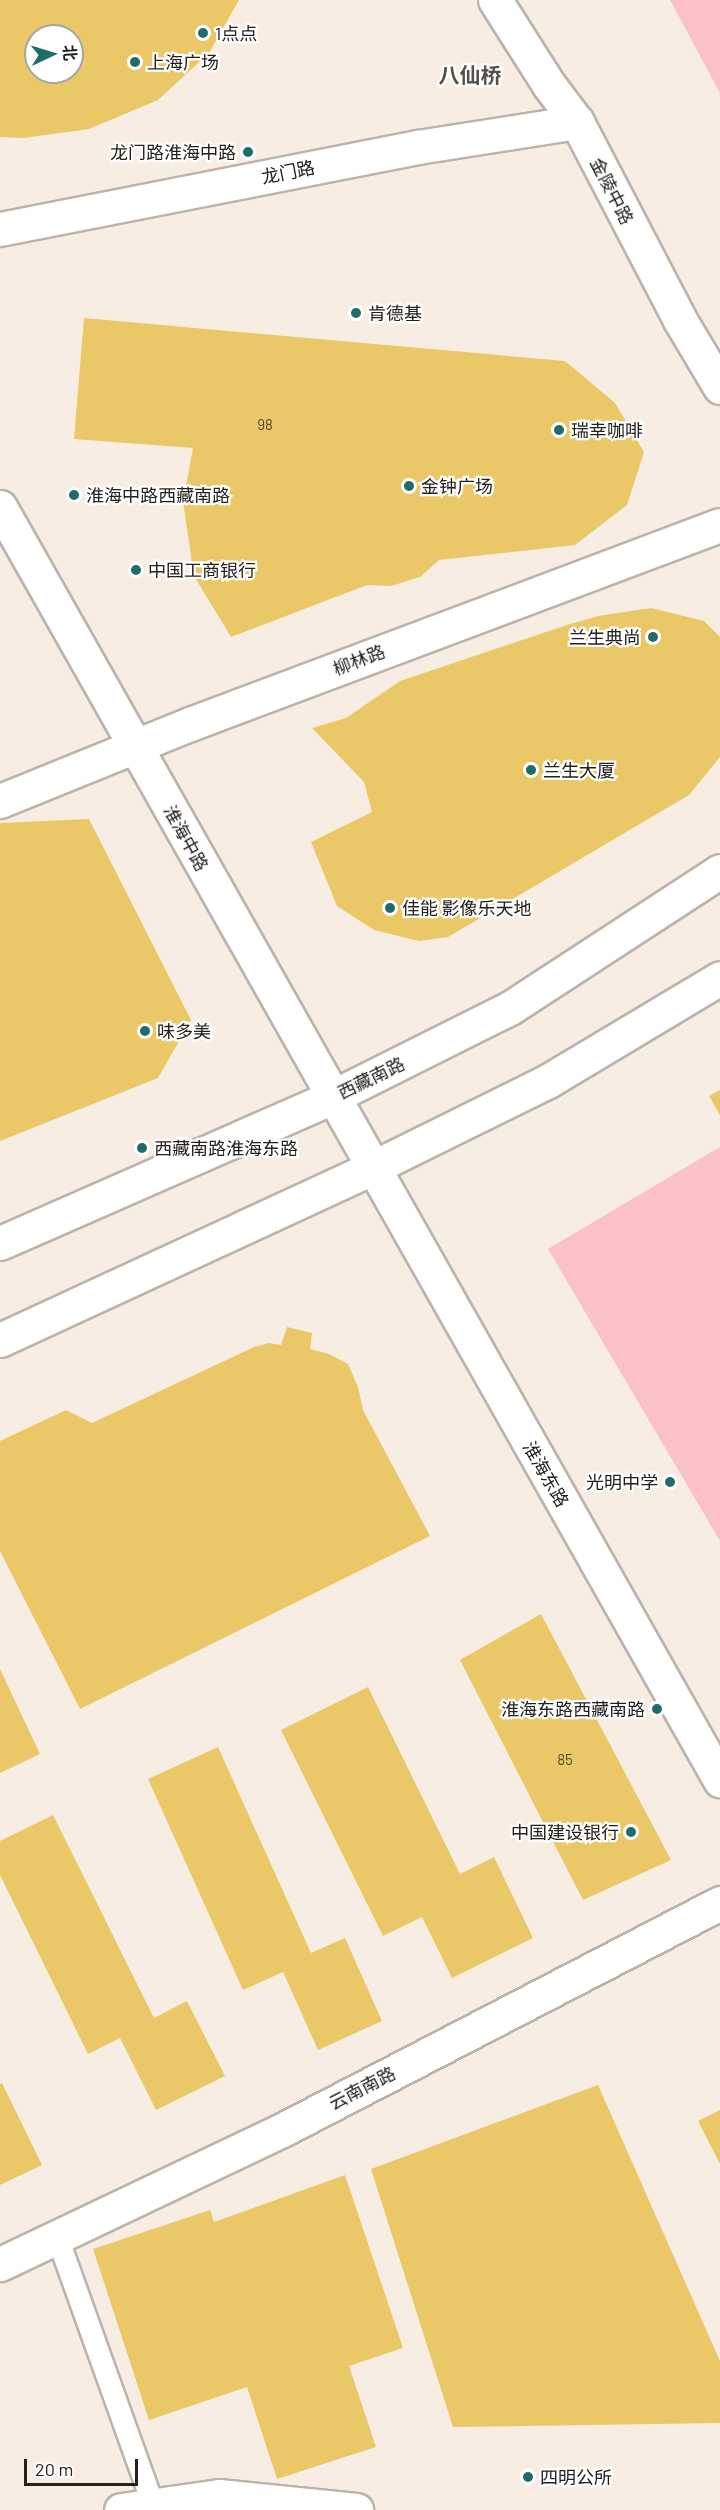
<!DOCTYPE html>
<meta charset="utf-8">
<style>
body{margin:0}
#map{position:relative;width:720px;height:2510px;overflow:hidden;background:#f8ede3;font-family:Barlow,"Noto Sans SC",sans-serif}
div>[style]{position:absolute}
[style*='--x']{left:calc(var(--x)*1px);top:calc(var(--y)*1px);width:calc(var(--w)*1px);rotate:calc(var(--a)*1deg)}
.green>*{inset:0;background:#fac2c7}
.building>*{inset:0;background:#eac867}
.roads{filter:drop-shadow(2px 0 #bdb3a9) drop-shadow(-2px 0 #bdb3a9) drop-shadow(0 2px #bdb3a9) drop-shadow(0 -2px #bdb3a9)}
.service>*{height:21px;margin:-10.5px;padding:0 10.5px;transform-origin:10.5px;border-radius:10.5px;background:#fff}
.minor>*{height:33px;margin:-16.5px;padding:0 16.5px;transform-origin:16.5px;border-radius:16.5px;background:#fff}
.tertiary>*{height:33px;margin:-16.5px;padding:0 16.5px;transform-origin:16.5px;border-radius:16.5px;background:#fff}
.secondary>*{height:33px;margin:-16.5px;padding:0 16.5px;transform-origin:16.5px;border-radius:16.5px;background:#fff}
.dots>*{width:16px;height:16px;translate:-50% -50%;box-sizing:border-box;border:3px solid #fff;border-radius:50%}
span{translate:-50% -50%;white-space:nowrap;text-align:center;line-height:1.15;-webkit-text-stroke:4.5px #fff;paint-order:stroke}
.number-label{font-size:15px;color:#564a2f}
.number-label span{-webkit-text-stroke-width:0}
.poi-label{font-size:18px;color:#24201c}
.left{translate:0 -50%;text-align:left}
.right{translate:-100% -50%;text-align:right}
.street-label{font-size:18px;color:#24201c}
.quarter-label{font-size:21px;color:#574e46;font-weight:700}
.north{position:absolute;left:24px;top:24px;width:60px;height:60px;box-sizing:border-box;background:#fff;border:2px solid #a7a6a4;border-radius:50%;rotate:86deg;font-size:16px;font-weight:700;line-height:24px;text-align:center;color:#24201c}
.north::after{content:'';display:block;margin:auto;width:21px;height:27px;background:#206c6a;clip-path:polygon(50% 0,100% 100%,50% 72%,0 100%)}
.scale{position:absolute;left:24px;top:2459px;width:114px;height:27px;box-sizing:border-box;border:3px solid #24201c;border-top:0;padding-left:8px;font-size:18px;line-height:21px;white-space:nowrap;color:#24201c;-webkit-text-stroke:4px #fff;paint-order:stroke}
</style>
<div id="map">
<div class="green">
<div style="clip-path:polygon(670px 0,720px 0,720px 93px)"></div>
<div style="clip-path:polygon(720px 1147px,720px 1541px,548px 1249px)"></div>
</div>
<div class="building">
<div style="clip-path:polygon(evenodd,0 0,239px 0,209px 53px,158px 100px,89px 129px,24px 138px,0 137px,0 0,36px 36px,72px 36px,72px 72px,36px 72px,36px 36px)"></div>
<div style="clip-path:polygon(84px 318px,565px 361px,615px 403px,644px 452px,627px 505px,575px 545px,439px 560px,420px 577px,391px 586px,367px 585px,231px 637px,194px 576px,183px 501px,193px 448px,74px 439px)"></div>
<div style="clip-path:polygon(651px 608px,704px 621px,720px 637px,720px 757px,689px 795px,448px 937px,419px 941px,374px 930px,337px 906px,311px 842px,372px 812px,364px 782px,312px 728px,346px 718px,400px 681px,567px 625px,598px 616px)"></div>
<div style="clip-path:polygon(89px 819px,191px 1020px,158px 1078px,0 1141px,0 823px)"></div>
<div style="clip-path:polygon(720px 1090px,720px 1115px,709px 1096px)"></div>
<div style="clip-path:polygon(287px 1327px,312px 1333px,310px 1349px,329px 1354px,348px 1364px,358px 1387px,363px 1410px,430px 1536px,80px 1709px,0 1551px,0 1441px,66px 1410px,92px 1423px,254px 1347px,269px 1343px,281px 1345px)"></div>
<div style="clip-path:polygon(541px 1614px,671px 1860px,583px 1900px,460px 1660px)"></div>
<div style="clip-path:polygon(0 1669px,40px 1754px,0 1773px)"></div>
<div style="clip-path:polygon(368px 1687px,460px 1874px,494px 1857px,533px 1938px,452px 1978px,422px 1917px,383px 1936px,281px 1730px)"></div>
<div style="clip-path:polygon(218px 1747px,311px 1953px,345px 1938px,382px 2021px,318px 2050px,283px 1972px,243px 1990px,148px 1779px)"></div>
<div style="clip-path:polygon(53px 1815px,154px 2018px,187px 2001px,225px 2076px,156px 2110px,120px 2038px,88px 2054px,0 1875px,0 1841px)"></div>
<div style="clip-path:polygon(2px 2083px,42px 2165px,0 2185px,0 2084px)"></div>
<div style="clip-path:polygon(598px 2085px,720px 2361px,720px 2423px,453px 2427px,371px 2169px)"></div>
<div style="clip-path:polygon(720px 2110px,720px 2164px,698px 2121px)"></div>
<div style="clip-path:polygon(345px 2175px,403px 2348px,349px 2366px,376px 2447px,277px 2479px,247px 2387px,149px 2420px,93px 2249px,210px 2210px,214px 2222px)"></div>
</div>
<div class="roads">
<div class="service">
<div style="--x:57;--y:2237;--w:285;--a:70.3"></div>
</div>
<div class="minor">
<div style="--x:0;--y:801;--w:205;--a:-22.1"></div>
<div style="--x:190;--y:724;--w:566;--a:-20.58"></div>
<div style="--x:0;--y:2264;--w:317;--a:-25.4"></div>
<div style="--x:286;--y:2128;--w:489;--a:-27.4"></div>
</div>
<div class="tertiary">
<div style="--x:495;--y:0;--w:101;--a:57.6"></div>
<div style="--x:549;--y:85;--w:46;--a:52.9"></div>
<div style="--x:577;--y:122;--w:223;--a:62.5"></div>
<div style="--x:680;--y:320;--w:78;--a:59.2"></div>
<div style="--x:0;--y:229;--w:426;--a:-11.1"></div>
<div style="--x:418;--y:147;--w:161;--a:-8.9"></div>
<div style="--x:121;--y:2510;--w:99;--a:-8.1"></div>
<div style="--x:219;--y:2496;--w:138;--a:5.8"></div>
</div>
<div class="secondary">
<div style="--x:0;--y:507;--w:1463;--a:60.51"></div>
<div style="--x:0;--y:1243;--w:363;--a:-23.7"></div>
<div style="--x:332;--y:1097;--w:199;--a:-26.6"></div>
<div style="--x:510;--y:1008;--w:251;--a:-33.1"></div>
<div style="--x:0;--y:1340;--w:410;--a:-24.8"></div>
<div style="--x:372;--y:1168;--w:196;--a:-26.3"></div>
<div style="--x:548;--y:1081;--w:200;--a:-30.9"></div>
</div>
</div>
<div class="dots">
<div style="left:203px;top:33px;background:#206c6a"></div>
<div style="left:135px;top:62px;background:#206c6a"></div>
<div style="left:248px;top:152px;background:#206c6a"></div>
<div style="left:356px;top:313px;background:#206c6a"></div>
<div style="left:559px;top:430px;background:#206c6a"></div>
<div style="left:409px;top:486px;background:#206c6a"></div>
<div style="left:74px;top:495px;background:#206c6a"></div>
<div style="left:136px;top:570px;background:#206c6a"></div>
<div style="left:653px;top:637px;background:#206c6a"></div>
<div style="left:531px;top:770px;background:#206c6a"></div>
<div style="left:390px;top:908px;background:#206c6a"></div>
<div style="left:145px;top:1031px;background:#206c6a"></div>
<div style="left:142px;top:1148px;background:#206c6a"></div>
<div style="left:670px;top:1482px;background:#206c6a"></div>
<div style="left:657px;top:1709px;background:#206c6a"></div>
<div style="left:631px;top:1832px;background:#206c6a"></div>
<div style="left:528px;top:2477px;background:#206c6a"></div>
</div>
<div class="number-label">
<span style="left:265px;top:425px">98</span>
<span style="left:565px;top:1760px">85</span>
</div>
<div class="poi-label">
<span class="left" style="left:215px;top:33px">1点点</span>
<span class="left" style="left:147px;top:62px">上海广场</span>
<span class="right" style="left:236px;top:152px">龙门路淮海中路</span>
<span class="left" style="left:368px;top:313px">肯德基</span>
<span class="left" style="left:571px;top:430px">瑞幸咖啡</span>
<span class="left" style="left:421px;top:486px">金钟广场</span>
<span class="left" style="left:86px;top:495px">淮海中路西藏南路</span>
<span class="left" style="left:148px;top:570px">中国工商银行</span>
<span class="right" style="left:641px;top:637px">兰生典尚</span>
<span class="left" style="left:543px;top:770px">兰生大厦</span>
<span class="left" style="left:402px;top:908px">佳能 影像乐天地</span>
<span class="left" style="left:157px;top:1031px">味多美</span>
<span class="left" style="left:154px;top:1148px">西藏南路淮海东路</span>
<span class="right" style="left:658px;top:1482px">光明中学</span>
<span class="right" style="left:645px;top:1709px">淮海东路西藏南路</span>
<span class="right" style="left:619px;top:1832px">中国建设银行</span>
<span class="left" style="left:540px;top:2477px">四明公所</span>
</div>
<div class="street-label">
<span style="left:288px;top:172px;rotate:-11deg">龙门路</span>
<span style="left:612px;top:191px;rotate:63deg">金陵中路</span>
<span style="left:359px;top:660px;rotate:-21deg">柳林路</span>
<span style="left:186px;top:838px;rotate:61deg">淮海中路</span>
<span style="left:371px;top:1078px;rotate:-26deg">西藏南路</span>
<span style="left:546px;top:1474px;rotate:60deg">淮海东路</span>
<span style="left:362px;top:2088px;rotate:-27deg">云南南路</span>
</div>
<div class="quarter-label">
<span style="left:470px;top:75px">八仙桥</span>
</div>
<div class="north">北</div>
<div class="scale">20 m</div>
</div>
